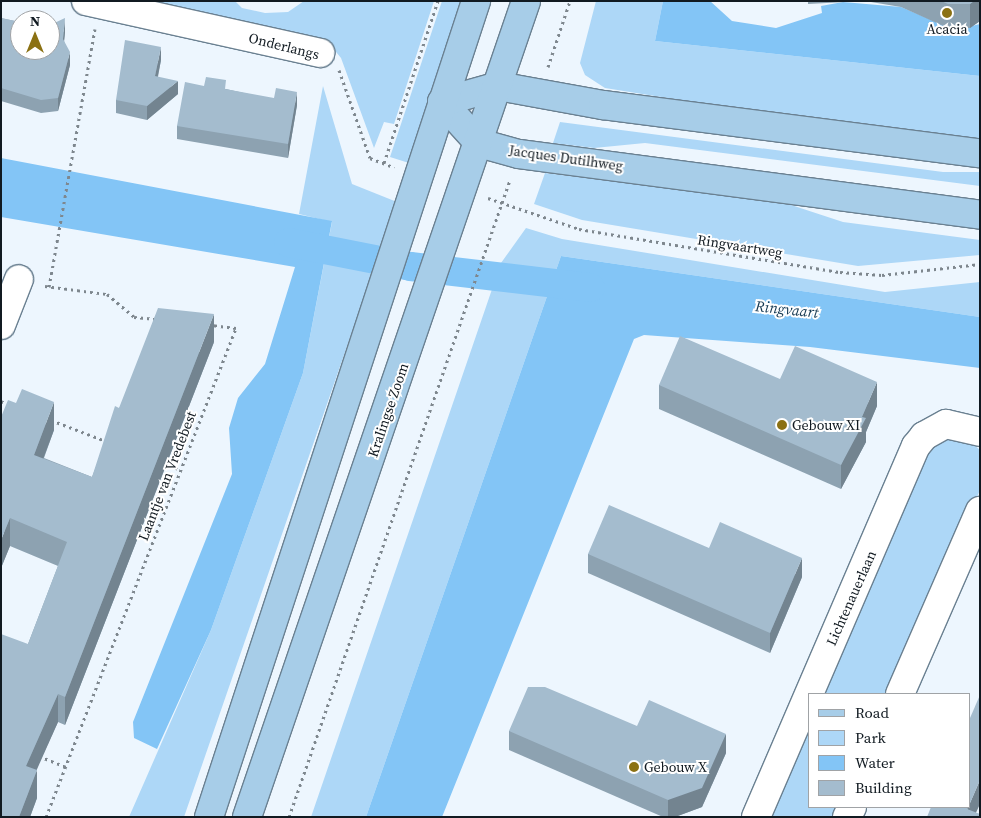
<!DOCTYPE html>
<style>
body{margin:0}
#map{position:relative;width:981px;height:818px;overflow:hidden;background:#edf6fe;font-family:"Source Serif 4",serif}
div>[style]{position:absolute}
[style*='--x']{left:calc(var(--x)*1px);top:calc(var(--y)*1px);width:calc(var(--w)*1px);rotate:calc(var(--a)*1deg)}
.green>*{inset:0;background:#add7f7}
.water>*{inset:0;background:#83c5f6}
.canal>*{height:29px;margin:-14.5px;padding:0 14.5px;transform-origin:14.5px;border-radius:14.5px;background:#83c5f6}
.path>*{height:3px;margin-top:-1.5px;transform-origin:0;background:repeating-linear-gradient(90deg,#7e878e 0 2.5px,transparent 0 6.5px)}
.roads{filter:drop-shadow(1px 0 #6a8091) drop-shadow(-1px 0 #6a8091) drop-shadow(0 1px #6a8091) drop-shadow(0 -1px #6a8091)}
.minor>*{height:28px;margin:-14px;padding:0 14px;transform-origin:14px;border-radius:14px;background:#fff}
.major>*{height:28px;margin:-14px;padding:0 14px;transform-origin:14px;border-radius:14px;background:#a7cde8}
.wall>*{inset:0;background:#8da2b1}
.shaded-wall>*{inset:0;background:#738490}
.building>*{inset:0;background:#a4bcce}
.dots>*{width:14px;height:14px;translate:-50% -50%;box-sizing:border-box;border:2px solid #fff;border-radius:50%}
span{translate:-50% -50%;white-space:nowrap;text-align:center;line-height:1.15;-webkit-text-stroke:4px #fff;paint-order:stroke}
.poi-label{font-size:14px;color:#111a21}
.left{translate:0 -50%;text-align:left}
.street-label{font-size:14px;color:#111a21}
.water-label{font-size:15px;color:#153952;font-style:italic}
.frame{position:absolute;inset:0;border:2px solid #111a21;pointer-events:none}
.legend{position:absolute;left:808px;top:693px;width:162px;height:115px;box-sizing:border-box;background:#fff;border:1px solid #a0a3a6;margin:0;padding:6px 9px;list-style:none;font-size:15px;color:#111a21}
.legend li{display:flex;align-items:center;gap:10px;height:25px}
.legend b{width:25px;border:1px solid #a0a3a6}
.north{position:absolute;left:10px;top:10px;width:50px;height:50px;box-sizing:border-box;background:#fff;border:1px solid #a0a3a6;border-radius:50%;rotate:0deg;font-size:14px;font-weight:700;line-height:20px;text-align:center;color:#111a21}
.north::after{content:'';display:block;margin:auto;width:18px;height:22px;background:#8b7113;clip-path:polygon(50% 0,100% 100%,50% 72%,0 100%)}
</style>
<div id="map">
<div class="green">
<div style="clip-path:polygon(148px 1px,235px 1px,242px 8px,265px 13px,288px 12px,304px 1px,434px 1px,394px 124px,384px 122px,374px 148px,341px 58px,332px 47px)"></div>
<div style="clip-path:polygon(442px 1px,464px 1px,409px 163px,390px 157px)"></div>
<div style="clip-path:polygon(596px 1px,663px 1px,655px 41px,980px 76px,980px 148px,605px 88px,585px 75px,580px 63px)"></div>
<div style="clip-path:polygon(323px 86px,352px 184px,397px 202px,184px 817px,129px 817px,211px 630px,303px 373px,332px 222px,299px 214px)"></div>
<div style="clip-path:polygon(560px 122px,943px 172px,980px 172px,980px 186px,645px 143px,594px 148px,553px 143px)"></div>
<div style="clip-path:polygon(545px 173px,782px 202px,843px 222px,980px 240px,980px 255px,858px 266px,582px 220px,534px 204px)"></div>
<div style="clip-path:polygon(526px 228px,562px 239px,885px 292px,980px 282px,980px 317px,561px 256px,366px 817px,311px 817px,501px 263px)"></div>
<div style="clip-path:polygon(944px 435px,967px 439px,980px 450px,980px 490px,891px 694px,817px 694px,924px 447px)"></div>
<div style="clip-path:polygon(810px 710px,810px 807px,842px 807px,838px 817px,763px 817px)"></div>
</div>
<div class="water">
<div style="clip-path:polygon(663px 1px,710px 1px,732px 21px,776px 28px,822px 13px,821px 6px,843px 2px,901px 7px,955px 30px,980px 24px,980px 76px,655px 41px)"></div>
<div style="clip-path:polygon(1px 158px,332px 221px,303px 373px,211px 630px,157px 749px,134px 738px,133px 722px,232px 474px,229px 428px,238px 398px,265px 364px,295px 267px,1px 217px)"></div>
<div style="clip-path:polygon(561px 256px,980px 317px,980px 368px,810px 347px,644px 335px,634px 339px,442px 817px,366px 817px)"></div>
</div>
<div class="canal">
<div style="--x:288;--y:242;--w:124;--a:11.1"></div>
<div style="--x:410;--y:266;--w:181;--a:6.7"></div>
</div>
<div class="path">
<div style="--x:548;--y:67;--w:70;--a:-71.6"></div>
<div style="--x:339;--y:70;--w:93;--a:70.6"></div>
<div style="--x:370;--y:158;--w:26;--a:21"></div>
<div style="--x:384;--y:163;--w:171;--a:-71.6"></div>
<div style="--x:488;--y:198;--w:96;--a:18.8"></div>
<div style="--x:579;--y:229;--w:265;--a:9.4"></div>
<div style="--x:840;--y:272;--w:42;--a:4.1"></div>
<div style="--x:882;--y:275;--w:99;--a:-6.4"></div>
<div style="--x:45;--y:286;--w:63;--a:7.4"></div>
<div style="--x:107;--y:294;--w:35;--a:40"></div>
<div style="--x:134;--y:317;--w:23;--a:5"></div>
<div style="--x:49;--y:287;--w:262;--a:-79.9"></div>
<div style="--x:1;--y:401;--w:10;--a:24"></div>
<div style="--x:51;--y:420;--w:61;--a:21.1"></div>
<div style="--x:163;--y:463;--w:19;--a:21"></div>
<div style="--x:39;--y:756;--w:29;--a:22"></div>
<div style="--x:46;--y:817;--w:525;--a:-68.77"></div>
<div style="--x:236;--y:328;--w:25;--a:-173"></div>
<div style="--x:289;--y:817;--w:674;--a:-70.87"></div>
</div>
<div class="roads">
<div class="minor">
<div style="--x:86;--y:1;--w:240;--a:12.5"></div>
<div style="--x:1;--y:325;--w:49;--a:-68.6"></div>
<div style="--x:900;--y:694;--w:200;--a:-66.4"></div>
<div style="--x:756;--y:817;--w:404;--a:-66.7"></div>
<div style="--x:916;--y:446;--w:13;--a:-51"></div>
<div style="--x:924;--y:436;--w:25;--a:-29"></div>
<div style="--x:946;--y:424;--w:35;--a:13"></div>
<div style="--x:847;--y:817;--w:11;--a:-63"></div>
</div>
<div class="major">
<div style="--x:442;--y:102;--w:55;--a:47.9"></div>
<div style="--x:479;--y:143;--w:41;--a:15.4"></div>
<div style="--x:519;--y:154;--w:465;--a:7.5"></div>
<div style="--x:442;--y:102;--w:58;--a:-15.9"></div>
<div style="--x:498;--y:86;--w:107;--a:10.3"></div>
<div style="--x:603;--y:105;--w:380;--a:7.3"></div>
<div style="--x:209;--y:817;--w:859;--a:-71.88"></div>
<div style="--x:247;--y:817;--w:862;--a:-71.12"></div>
</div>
</div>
<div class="wall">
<div style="clip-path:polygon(808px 1px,864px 1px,808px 4px)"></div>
<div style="clip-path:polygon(865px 1px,980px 1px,980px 21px,970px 28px,948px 28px,901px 7px)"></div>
<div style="clip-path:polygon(1px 18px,65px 32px,64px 41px,70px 65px,58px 111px,41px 113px,1px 101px)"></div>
<div style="clip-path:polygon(161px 60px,158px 77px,178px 94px,147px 120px,116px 113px,116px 100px)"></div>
<div style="clip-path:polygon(204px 86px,226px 89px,297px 105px,288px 158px,177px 139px,177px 126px)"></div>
<div style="clip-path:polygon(214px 342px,65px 725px,58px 722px,36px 770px,37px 798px,30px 817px,1px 817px,28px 644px,58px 566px,10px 546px,1px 568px,16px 403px,54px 430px,44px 458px,92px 477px,119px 408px)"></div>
<div style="clip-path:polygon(780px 379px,877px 406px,866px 432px,866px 442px,841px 489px,659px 409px,659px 385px)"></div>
<div style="clip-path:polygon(709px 548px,802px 577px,770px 653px,588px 573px,588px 554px)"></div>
<div style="clip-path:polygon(637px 726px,726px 753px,702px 807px,675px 817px,663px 817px,509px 750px,509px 731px)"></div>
</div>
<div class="shaded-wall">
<div style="clip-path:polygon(974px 1px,980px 1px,980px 21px,970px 28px,970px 4px)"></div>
<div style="clip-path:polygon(65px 18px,65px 32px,63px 52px,63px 39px)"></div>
<div style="clip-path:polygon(161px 47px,161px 60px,155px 89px,155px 76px)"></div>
<div style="clip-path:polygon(70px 52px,70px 65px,58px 111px,58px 98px)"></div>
<div style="clip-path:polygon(178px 81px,178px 94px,147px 120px,147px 106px)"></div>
<div style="clip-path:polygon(297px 92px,297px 105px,288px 158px,288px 144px)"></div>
<div style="clip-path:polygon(214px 314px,214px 342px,65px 725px,65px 697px)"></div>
<div style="clip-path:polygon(877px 382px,877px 406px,866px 432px,866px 442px,841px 489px,841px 465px)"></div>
<div style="clip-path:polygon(54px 402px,54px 430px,34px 483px,34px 455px)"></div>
<div style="clip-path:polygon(10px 518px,10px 546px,1px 568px,1px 540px)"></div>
<div style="clip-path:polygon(802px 558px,802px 577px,770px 653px,770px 633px)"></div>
<div style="clip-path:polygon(58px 694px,58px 722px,26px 794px,26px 766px)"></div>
<div style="clip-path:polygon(726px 734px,726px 753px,702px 807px,675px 817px,668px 817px,668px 800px)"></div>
<div style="clip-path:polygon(37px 770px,37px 798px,30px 817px,19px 817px)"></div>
<div style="clip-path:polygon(980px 780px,980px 804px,974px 817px,967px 809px,968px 807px,970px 807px,970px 803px)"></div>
</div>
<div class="building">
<div style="clip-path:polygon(941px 1px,974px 1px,970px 4px,948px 4px)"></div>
<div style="clip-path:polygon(1px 18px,20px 22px,20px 50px,50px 50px,50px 25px,65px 18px,63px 39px,70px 52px,58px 98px,41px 100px,1px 88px)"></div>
<div style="clip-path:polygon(125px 40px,161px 47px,155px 76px,178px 81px,147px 106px,116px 100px)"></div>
<div style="clip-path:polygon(206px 77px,226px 80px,225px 89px,274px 98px,276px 88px,297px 92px,288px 144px,177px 126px,185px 82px,204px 86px)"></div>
<div style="clip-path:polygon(158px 308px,214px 314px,65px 697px,58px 694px,26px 766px,37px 770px,19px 817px,1px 817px,1px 634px,28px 644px,67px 542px,10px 518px,1px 540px,1px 417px,8px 400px,16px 403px,22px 389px,54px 402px,34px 455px,92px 477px,115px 406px,119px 408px)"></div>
<div style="clip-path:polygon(680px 336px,780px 379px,795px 346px,877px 382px,862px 417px,866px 418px,841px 465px,659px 385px)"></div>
<div style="clip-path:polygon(609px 505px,709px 548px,720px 522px,802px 558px,770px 633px,588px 554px)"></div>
<div style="clip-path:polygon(528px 687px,545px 687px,637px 726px,649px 700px,726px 734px,702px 788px,668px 800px,509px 731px)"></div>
<div style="clip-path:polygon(980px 695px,980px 780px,970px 803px,970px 718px)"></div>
<div style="clip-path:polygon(931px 807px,968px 807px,967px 809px,980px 814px,980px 817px,927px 817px)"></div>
</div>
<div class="dots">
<div style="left:947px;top:13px;background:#8b7113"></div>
<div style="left:782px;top:425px;background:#8b7113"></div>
<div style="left:634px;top:767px;background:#8b7113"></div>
</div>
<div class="poi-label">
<span style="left:947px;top:29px">Acacia</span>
<span class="left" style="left:792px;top:425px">Gebouw XI</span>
<span class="left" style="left:644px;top:767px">Gebouw X</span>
</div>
<div class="street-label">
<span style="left:284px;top:46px;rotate:14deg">Onderlangs</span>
<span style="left:566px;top:158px;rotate:8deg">Jacques Dutilhweg</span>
<span style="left:740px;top:246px;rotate:9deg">Ringvaartweg</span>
<span style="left:388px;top:410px;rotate:-71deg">Kralingse Zoom</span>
<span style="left:167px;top:476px;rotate:-69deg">Laantje van Vredebest</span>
<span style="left:851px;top:598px;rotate:-66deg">Lichtenauerlaan</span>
</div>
<div class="water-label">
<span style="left:787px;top:309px;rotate:6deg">Ringvaart</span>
</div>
<div class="frame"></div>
<ul class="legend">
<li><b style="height:6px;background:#a7cde8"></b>Road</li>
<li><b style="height:14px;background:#add7f7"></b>Park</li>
<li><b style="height:14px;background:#83c5f6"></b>Water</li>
<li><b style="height:14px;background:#a4bcce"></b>Building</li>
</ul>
<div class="north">N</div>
</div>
